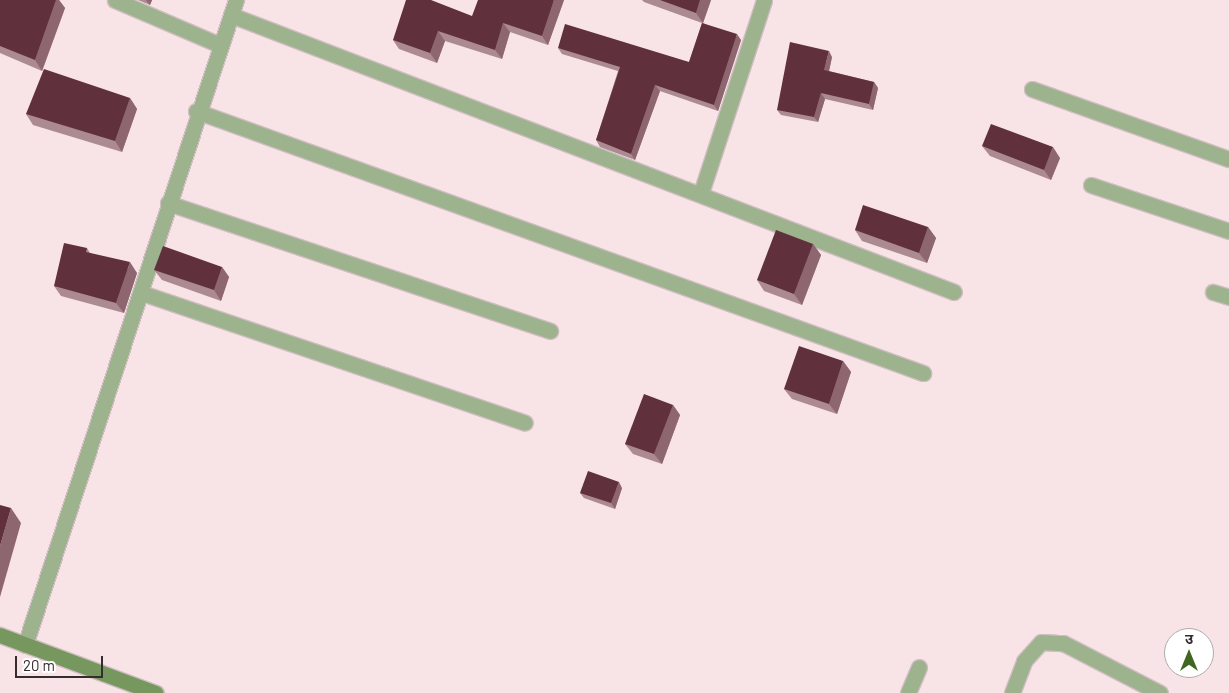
<!DOCTYPE html>
<meta charset="utf-8">
<style>
body{margin:0}
#map{position:relative;width:1229px;height:693px;overflow:hidden;background:#f8e3e7;font-family:Barlow,"Noto Sans Devanagari",sans-serif}
div>[style]{position:absolute}
[style*='--x']{left:calc(var(--x)*1px);top:calc(var(--y)*1px);width:calc(var(--w)*1px);rotate:calc(var(--a)*1deg)}
.roads{filter:drop-shadow(1px 0 #d1bec2) drop-shadow(-1px 0 #d1bec2) drop-shadow(0 1px #d1bec2) drop-shadow(0 -1px #d1bec2)}
.street>*{height:15px;margin:-7.5px;padding:0 7.5px;transform-origin:7.5px;border-radius:7.5px;background:#9cb38d}
.secondary>*{height:15px;margin:-7.5px;padding:0 7.5px;transform-origin:7.5px;border-radius:7.5px;background:#76985f}
.wall>*{inset:0;background:#ac8a92}
.shaded-wall>*{inset:0;background:#8e666f}
.building>*{inset:0;background:#60303c}
span{translate:-50% -50%;white-space:nowrap;text-align:center;line-height:1.15;-webkit-text-stroke:5px #fff;paint-order:stroke}
.north{position:absolute;left:1164px;top:628px;width:50px;height:50px;box-sizing:border-box;background:#fff;border:1px solid #aeabab;border-radius:50%;rotate:0deg;font-size:14px;font-weight:700;line-height:20px;text-align:center;color:#342c2e}
.north::after{content:'';display:block;margin:auto;width:18px;height:22px;background:#406621;clip-path:polygon(50% 0,100% 100%,50% 72%,0 100%)}
.scale{position:absolute;left:15px;top:656px;width:88px;height:22px;box-sizing:border-box;border:2px solid #342c2e;border-top:0;padding-left:6px;font-size:15px;line-height:18px;white-space:nowrap;color:#342c2e;-webkit-text-stroke:4px #fff;paint-order:stroke}
</style>
<div id="map">
<div class="roads">
<div class="street">
<div style="--x:115;--y:0;--w:114;--a:23.2"></div>
<div style="--x:231;--y:15;--w:774;--a:20.96"></div>
<div style="--x:1032;--y:89;--w:209;--a:19.6"></div>
<div style="--x:196;--y:111;--w:773;--a:19.82"></div>
<div style="--x:1091;--y:185;--w:145;--a:18.4"></div>
<div style="--x:701;--y:193;--w:203;--a:-71.9"></div>
<div style="--x:168;--y:203;--w:403;--a:18.5"></div>
<div style="--x:1213;--y:292;--w:17;--a:17"></div>
<div style="--x:142;--y:293;--w:404;--a:18.7"></div>
<div style="--x:25;--y:645;--w:679;--a:-71.89"></div>
<div style="--x:908;--y:693;--w:28;--a:-67"></div>
<div style="--x:1012;--y:693;--w:34;--a:-69"></div>
<div style="--x:1024;--y:661;--w:25;--a:-48"></div>
<div style="--x:1041;--y:642;--w:22;--a:3"></div>
<div style="--x:1063;--y:643;--w:109;--a:27.3"></div>
</div>
<div class="secondary">
<div style="--x:0;--y:635;--w:166;--a:20.4"></div>
</div>
</div>
<div class="wall">
<div style="clip-path:polygon(0 0,59px 0,65px 8px,42px 71px,0 53px)"></div>
<div style="clip-path:polygon(138px 0,152px 0,150px 5px)"></div>
<div style="clip-path:polygon(564px 0,548px 45px,510px 32px,502px 59px,445px 41px,437px 63px,399px 49px,393px 40px,472px 16px)"></div>
<div style="clip-path:polygon(642px 0,711px 0,703px 23px,741px 40px,718px 111px,660px 91px,635px 160px,600px 147px,596px 140px,618px 71px,562px 54px,558px 48px,689px 62px,702px 23px,644px 2px)"></div>
<div style="clip-path:polygon(832px 57px,829px 71px,874px 82px,878px 88px,873px 110px,825px 99px,818px 122px,781px 115px,777px 110px)"></div>
<div style="clip-path:polygon(130px 98px,137px 109px,122px 152px,33px 125px,26px 114px)"></div>
<div style="clip-path:polygon(982px 146px,1060px 158px,1051px 180px,990px 156px)"></div>
<div style="clip-path:polygon(928px 227px,936px 238px,927px 263px,862px 241px,855px 230px)"></div>
<div style="clip-path:polygon(813px 244px,821px 255px,802px 305px,764px 291px,757px 280px)"></div>
<div style="clip-path:polygon(87px 248px,90px 253px,137px 273px,124px 313px,61px 296px,54px 286px)"></div>
<div style="clip-path:polygon(222px 267px,229px 277px,221px 301px,162px 280px,154px 270px)"></div>
<div style="clip-path:polygon(843px 361px,851px 372px,837px 414px,792px 399px,784px 389px)"></div>
<div style="clip-path:polygon(673px 405px,680px 415px,662px 464px,633px 454px,625px 444px)"></div>
<div style="clip-path:polygon(622px 488px,615px 509px,584px 498px,580px 493px)"></div>
</div>
<div class="shaded-wall">
<div style="clip-path:polygon(56px 0,59px 0,65px 8px,42px 71px,35px 60px)"></div>
<div style="clip-path:polygon(146px 0,152px 0,150px 5px)"></div>
<div style="clip-path:polygon(554px 0,564px 0,548px 45px,542px 36px)"></div>
<div style="clip-path:polygon(700px 0,711px 0,703px 23px,696px 13px)"></div>
<div style="clip-path:polygon(503px 23px,510px 32px,502px 59px,495px 50px)"></div>
<div style="clip-path:polygon(438px 31px,445px 41px,437px 63px,430px 53px)"></div>
<div style="clip-path:polygon(737px 34px,741px 40px,718px 111px,714px 105px)"></div>
<div style="clip-path:polygon(829px 51px,832px 57px,828px 76px,824px 70px)"></div>
<div style="clip-path:polygon(874px 82px,878px 88px,873px 110px,869px 104px)"></div>
<div style="clip-path:polygon(655px 85px,660px 91px,635px 160px,631px 154px)"></div>
<div style="clip-path:polygon(821px 93px,825px 99px,818px 122px,814px 117px)"></div>
<div style="clip-path:polygon(130px 98px,137px 109px,122px 152px,115px 141px)"></div>
<div style="clip-path:polygon(1053px 147px,1060px 158px,1051px 180px,1044px 170px)"></div>
<div style="clip-path:polygon(928px 227px,936px 238px,927px 263px,919px 253px)"></div>
<div style="clip-path:polygon(813px 244px,821px 255px,802px 305px,794px 294px)"></div>
<div style="clip-path:polygon(130px 262px,137px 273px,124px 313px,116px 303px)"></div>
<div style="clip-path:polygon(222px 267px,229px 277px,221px 301px,214px 290px)"></div>
<div style="clip-path:polygon(843px 361px,851px 372px,837px 414px,829px 404px)"></div>
<div style="clip-path:polygon(673px 405px,680px 415px,662px 464px,654px 454px)"></div>
<div style="clip-path:polygon(619px 482px,622px 488px,615px 509px,611px 503px)"></div>
<div style="clip-path:polygon(11px 508px,21px 523px,0 597px,0 546px)"></div>
</div>
<div class="building">
<div style="clip-path:polygon(0 0,56px 0,35px 60px,0 46px)"></div>
<div style="clip-path:polygon(406px 0,431px 0,472px 16px,478px 0,554px 0,542px 36px,503px 23px,495px 50px,438px 31px,430px 53px,393px 40px)"></div>
<div style="clip-path:polygon(660px 0,700px 0,696px 13px)"></div>
<div style="clip-path:polygon(702px 23px,737px 34px,714px 105px,655px 85px,631px 154px,596px 140px,620px 67px,558px 48px,565px 24px,689px 62px)"></div>
<div style="clip-path:polygon(790px 42px,829px 51px,824px 70px,874px 82px,869px 104px,821px 93px,814px 117px,777px 110px)"></div>
<div style="clip-path:polygon(44px 69px,130px 98px,115px 141px,26px 114px)"></div>
<div style="clip-path:polygon(991px 124px,1053px 147px,1044px 170px,982px 146px)"></div>
<div style="clip-path:polygon(863px 205px,928px 227px,919px 253px,855px 230px)"></div>
<div style="clip-path:polygon(776px 230px,813px 244px,794px 294px,757px 280px)"></div>
<div style="clip-path:polygon(64px 243px,87px 248px,86px 252px,130px 262px,116px 303px,54px 286px)"></div>
<div style="clip-path:polygon(163px 246px,222px 267px,214px 290px,154px 270px)"></div>
<div style="clip-path:polygon(799px 346px,843px 361px,829px 404px,784px 389px)"></div>
<div style="clip-path:polygon(644px 394px,673px 405px,654px 454px,625px 444px)"></div>
<div style="clip-path:polygon(588px 471px,619px 482px,611px 503px,580px 493px)"></div>
<div style="clip-path:polygon(0 505px,11px 508px,0 546px)"></div>
</div>
<div class="north">उ</div>
<div class="scale">20 m</div>
</div>
